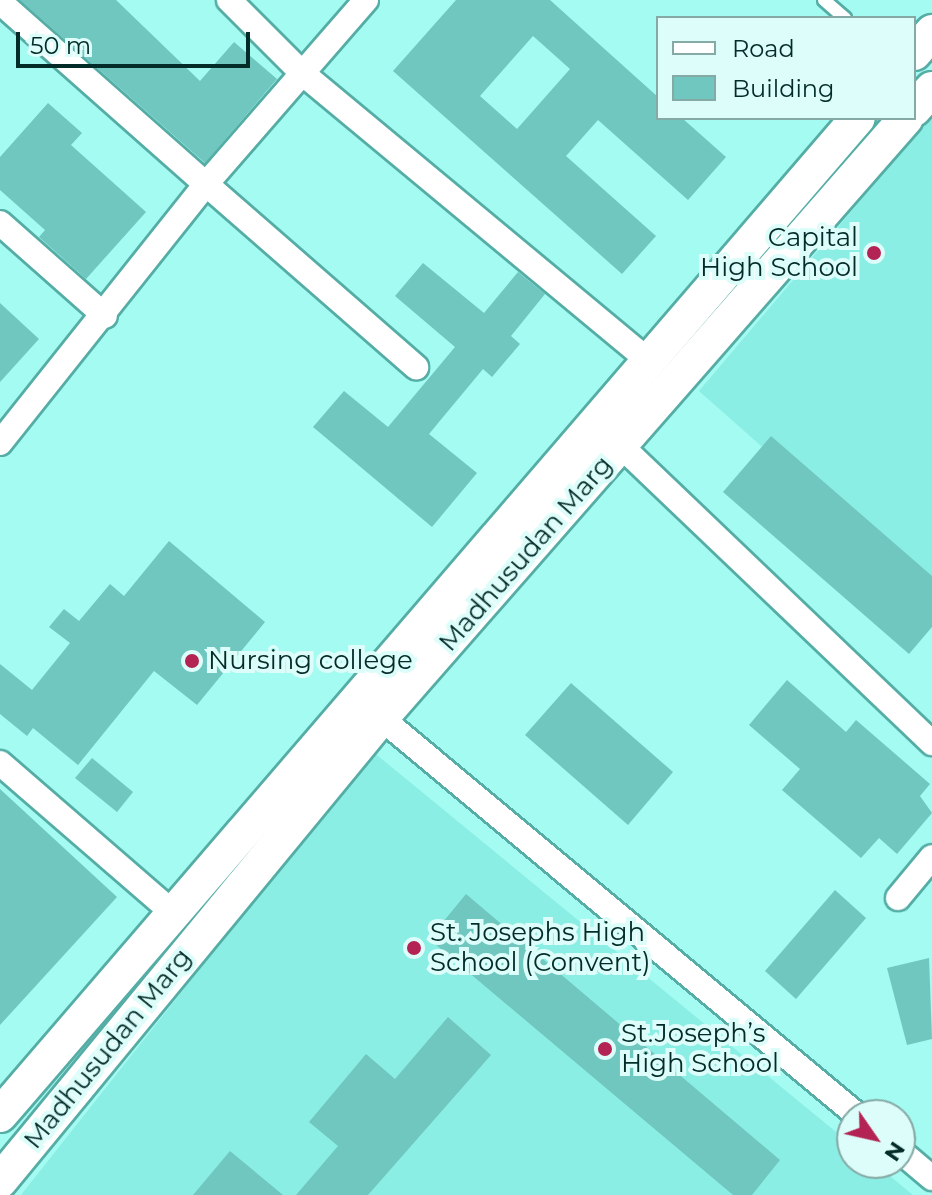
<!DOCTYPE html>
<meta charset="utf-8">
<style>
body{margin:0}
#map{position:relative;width:932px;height:1195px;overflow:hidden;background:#a3fbf2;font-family:Montserrat,sans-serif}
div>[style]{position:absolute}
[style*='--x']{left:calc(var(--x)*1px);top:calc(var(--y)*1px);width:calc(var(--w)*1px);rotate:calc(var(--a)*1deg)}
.built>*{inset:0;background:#8beee4}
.building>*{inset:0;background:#6fc7bf}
.roads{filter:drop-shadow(2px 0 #55ada5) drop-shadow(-2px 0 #55ada5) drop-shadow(0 2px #55ada5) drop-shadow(0 -2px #55ada5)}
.lane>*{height:12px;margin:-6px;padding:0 6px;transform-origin:6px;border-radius:6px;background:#fff}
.street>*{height:24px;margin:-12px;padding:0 12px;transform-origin:12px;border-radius:12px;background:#fff}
.secondary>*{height:34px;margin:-17px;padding:0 17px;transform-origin:17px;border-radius:17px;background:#fff}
.dots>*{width:22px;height:22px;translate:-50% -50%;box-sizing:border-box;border:4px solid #dcfdf9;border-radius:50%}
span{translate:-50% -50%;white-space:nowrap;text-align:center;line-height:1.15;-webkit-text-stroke:8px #dcfdf9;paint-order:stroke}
.poi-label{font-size:26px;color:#032b28}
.right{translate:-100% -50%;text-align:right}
.left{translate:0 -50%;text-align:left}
.street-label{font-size:26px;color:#032b28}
.legend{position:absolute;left:656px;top:16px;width:260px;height:104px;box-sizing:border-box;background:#dcfdf9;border:2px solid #85a9a5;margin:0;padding:10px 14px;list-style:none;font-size:24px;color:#032b28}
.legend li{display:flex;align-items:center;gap:16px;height:40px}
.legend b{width:40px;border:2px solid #85a9a5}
.north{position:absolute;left:836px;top:1099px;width:80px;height:80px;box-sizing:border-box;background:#dcfdf9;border:2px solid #85a9a5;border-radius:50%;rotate:124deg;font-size:22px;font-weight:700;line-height:32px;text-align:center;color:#032b28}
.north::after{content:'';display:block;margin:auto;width:28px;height:36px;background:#b32353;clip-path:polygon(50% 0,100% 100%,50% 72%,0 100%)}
.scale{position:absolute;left:16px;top:32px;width:234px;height:36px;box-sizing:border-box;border:4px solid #032b28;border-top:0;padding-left:10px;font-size:24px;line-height:28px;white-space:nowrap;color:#032b28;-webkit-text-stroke:6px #dcfdf9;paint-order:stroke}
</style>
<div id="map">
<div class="built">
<div style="clip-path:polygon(932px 116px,932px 597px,699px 391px)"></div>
<div style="clip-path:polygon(372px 751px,852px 1145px,852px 1163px,874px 1163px,913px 1195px,21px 1195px)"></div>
</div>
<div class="building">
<div style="clip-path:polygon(20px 0,116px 0,200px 81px,234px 42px,277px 79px,205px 163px)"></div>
<div style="clip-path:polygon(evenodd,456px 0,550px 0,658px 97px,658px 118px,682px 118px,726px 157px,688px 200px,598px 120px,566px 156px,656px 236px,622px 274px,393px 71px,456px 0,533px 36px,570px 69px,517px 129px,480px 96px,533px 36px)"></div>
<div style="clip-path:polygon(48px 103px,82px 133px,71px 145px,146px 212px,86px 279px,39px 237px,45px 230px,0 190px,0 157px)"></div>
<div style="clip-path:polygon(423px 263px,484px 313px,518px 272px,545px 294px,511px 336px,520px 344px,492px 377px,483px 369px,429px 434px,477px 473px,432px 527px,313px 427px,344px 391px,388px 427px,455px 347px,395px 296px)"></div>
<div style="clip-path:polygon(0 303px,39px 339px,0 382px)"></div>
<div style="clip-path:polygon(771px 436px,932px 576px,932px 627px,909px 654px,723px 492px)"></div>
<div style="clip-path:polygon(169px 541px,265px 622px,197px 705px,154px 671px,78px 765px,33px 728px,27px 736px,0 714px,0 664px,32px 690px,70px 643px,49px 627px,64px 609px,79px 621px,110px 584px,124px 596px)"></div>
<div style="clip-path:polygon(787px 680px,846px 732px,856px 720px,930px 784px,920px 796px,932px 813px,897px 854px,879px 838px,861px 858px,782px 790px,800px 769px,749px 725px)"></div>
<div style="clip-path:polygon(571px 683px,673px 772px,628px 825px,525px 735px)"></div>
<div style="clip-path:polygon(92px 758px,133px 792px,117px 812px,75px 778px)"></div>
<div style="clip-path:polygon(0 789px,117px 897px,0 1025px)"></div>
<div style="clip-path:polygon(835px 890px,866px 918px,796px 999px,765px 971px)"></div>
<div style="clip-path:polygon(466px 894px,780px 1160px,752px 1195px,733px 1195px,429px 939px)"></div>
<div style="clip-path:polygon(929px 958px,932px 1039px,907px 1045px,887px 968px)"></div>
<div style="clip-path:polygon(448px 1017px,491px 1055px,368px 1195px,296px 1195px,338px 1146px,309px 1122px,366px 1054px,395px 1079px)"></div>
<div style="clip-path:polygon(230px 1151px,283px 1195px,193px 1195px)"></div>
</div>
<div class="roads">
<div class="lane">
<div style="--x:824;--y:0;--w:28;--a:41"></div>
</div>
<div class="street">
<div style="--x:229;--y:0;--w:103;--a:45"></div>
<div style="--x:302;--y:73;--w:450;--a:39.7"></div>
<div style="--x:366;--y:0;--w:244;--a:131"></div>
<div style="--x:206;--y:184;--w:279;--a:41.1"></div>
<div style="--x:0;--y:2;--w:275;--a:41.5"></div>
<div style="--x:206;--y:184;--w:331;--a:128.5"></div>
<div style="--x:0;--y:223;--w:140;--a:41.5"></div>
<div style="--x:619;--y:444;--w:433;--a:43.7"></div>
<div style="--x:381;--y:718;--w:620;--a:39.83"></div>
<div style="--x:0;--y:763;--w:228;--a:40.9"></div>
<div style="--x:898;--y:898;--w:53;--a:-50.3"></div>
<div style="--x:900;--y:1151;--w:42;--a:40.2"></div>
</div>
<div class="secondary">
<div style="--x:914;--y:53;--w:28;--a:-49"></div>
<div style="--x:914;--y:109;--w:27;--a:-48"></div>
<div style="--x:0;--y:1115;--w:1315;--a:-49.29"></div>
<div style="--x:0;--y:1181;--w:600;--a:-50.55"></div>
<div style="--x:381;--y:718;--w:797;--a:-48.81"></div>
</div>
</div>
<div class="dots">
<div style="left:874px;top:253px;background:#b32353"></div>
<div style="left:192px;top:661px;background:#b32353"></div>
<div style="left:414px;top:948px;background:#b32353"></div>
<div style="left:605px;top:1049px;background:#b32353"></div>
</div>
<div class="poi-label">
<span class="right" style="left:858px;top:253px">Capital<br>High School</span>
<span class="left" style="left:208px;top:661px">Nursing college</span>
<span class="left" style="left:430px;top:948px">St. Josephs High<br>School (Convent)</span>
<span class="left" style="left:621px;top:1049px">St.Joseph’s<br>High School</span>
</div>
<div class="street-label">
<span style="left:526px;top:554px;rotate:-49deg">Madhusudan Marg</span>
<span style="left:108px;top:1049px;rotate:-51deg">Madhusudan Marg</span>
</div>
<ul class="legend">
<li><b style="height:10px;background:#fff"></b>Road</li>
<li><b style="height:22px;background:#6fc7bf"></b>Building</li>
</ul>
<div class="north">N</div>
<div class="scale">50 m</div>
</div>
